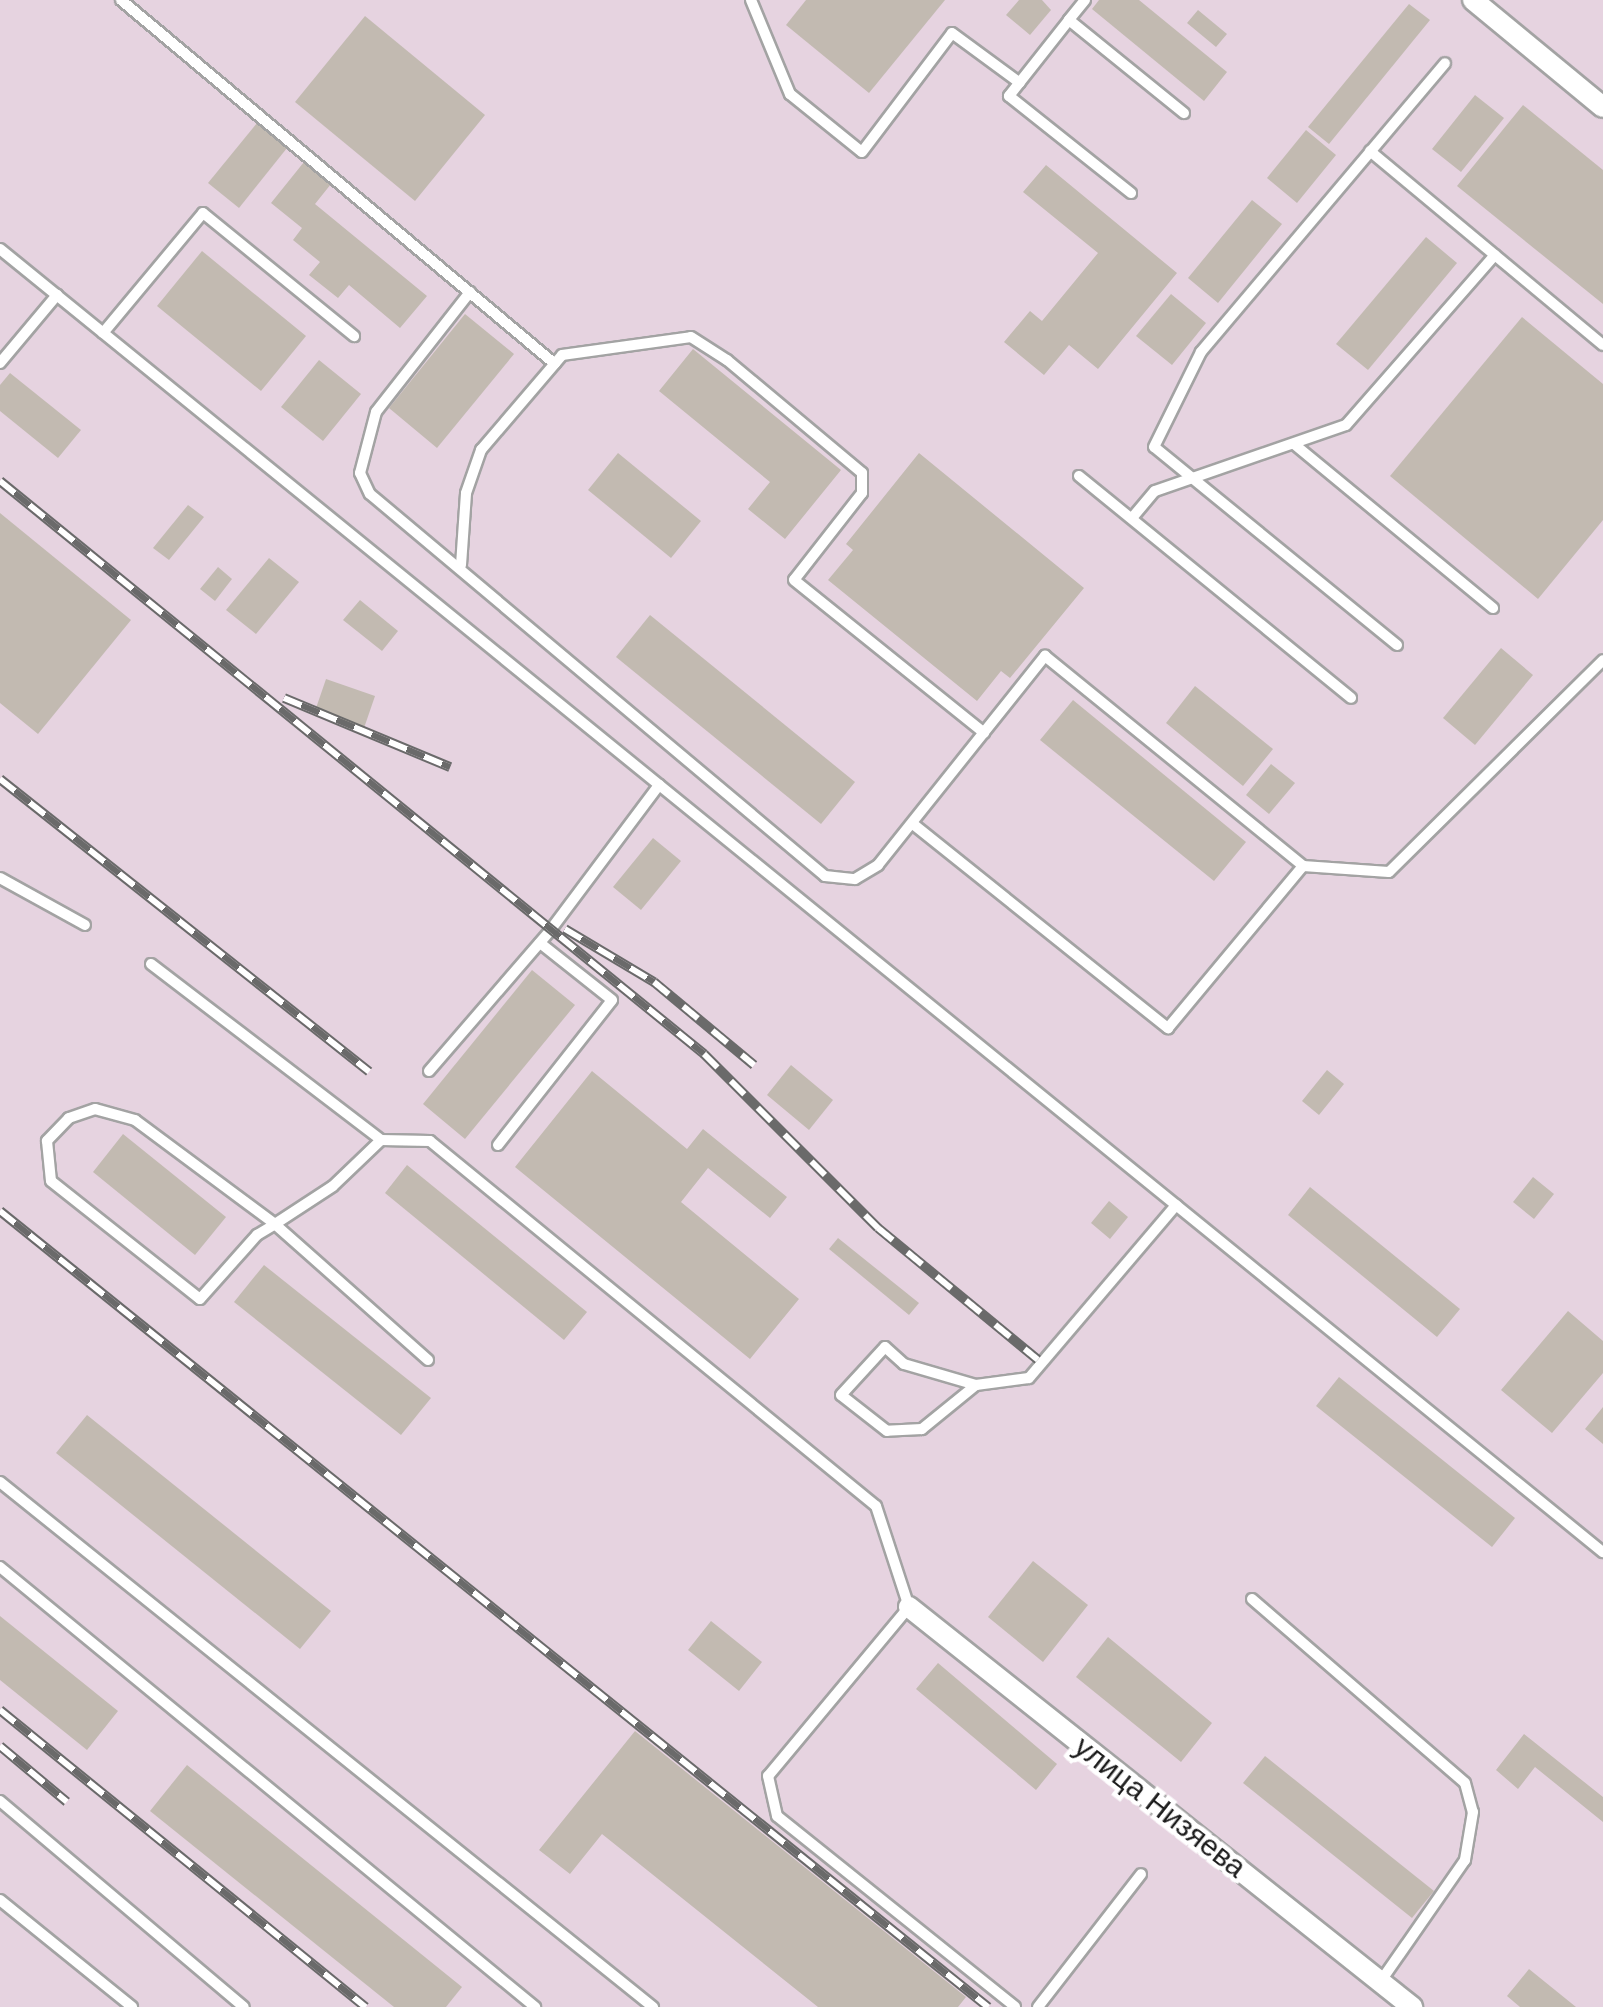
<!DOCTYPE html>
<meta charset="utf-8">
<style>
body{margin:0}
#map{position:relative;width:1603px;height:2007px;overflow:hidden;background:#edebe1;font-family:Arial,sans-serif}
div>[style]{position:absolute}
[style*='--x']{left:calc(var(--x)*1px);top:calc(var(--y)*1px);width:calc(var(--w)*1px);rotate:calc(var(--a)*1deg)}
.industrial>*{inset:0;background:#e6d3e0}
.building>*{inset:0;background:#c2bab1}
.roads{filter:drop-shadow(2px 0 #a3a3a3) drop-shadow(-2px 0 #a3a3a3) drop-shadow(0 2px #a3a3a3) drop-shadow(0 -2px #a3a3a3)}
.lane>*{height:10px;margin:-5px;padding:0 5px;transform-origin:5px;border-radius:5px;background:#fff}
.street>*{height:20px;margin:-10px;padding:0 10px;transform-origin:10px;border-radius:10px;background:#fff}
.rail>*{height:10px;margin-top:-5px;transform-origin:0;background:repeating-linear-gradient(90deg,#fff 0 19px,#6a6a6a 0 38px);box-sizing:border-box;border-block:2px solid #6a6a6a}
span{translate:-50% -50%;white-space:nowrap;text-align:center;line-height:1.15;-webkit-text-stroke:9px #fff;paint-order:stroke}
.street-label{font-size:30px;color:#1c1c1c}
</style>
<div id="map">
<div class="industrial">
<div style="clip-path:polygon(0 0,1603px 0,1603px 2007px,0 2007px)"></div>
</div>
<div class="building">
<div style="clip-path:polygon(806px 0,945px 0,869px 93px,786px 25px)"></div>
<div style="clip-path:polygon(1019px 0,1042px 0,1051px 10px,1030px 35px,1006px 15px)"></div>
<div style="clip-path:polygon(1099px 0,1139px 0,1227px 72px,1204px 101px,1092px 9px)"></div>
<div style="clip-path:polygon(1409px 4px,1430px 20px,1329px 144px,1308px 127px)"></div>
<div style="clip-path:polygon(1198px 10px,1227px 34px,1216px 47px,1187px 23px)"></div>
<div style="clip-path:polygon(365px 16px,485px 115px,415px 201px,295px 102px)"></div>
<div style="clip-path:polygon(1475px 95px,1504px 118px,1461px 172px,1432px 149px)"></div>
<div style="clip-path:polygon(1523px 105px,1603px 170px,1603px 304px,1457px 186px)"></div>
<div style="clip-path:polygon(257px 123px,287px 148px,239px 208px,208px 183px)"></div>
<div style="clip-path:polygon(1306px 130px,1336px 155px,1297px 203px,1267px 178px)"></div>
<div style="clip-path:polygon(304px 162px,331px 184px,315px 204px,427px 296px,400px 328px,349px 285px,338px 298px,309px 275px,320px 262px,293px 240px,302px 228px,271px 203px)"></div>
<div style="clip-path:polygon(1046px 165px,1177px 273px,1098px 369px,1069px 345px,1044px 375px,1004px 342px,1030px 311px,1042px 321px,1098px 253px,1023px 192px)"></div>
<div style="clip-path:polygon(1252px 200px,1282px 224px,1218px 303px,1188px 278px)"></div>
<div style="clip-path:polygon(1426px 237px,1457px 263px,1368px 370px,1336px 344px)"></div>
<div style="clip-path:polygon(202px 251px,306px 336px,261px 391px,157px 306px)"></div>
<div style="clip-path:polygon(1171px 294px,1206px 323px,1172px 365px,1136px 336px)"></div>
<div style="clip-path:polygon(465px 314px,514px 354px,437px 448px,389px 408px)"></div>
<div style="clip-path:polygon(1522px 317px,1603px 384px,1603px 520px,1538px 599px,1390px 476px)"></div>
<div style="clip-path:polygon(693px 349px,841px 470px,785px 539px,748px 509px,770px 482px,659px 391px)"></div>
<div style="clip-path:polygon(319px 360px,361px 394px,323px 441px,281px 407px)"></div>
<div style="clip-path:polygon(10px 373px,81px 430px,58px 458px,0 411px,0 385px)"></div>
<div style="clip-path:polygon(618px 453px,701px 521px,671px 558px,588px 490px)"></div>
<div style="clip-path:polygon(919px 453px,1084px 588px,1010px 678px,1001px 671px,977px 701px,828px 580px,853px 550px,846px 544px)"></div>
<div style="clip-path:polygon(188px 505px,204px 517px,169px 560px,153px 548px)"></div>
<div style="clip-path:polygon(0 513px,131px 620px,38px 734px,0 703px)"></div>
<div style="clip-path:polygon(269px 558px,299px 582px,256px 634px,226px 610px)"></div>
<div style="clip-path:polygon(218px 567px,232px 579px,215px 601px,200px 589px)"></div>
<div style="clip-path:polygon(360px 600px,398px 631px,382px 651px,343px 620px)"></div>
<div style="clip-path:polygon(650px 615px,855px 782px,821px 824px,616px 657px)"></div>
<div style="clip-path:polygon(1501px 648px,1533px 675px,1475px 745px,1443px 718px)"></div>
<div style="clip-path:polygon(326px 679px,375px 696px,364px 728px,315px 711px)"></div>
<div style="clip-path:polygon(1195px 686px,1273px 749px,1243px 786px,1166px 723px)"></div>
<div style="clip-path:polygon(1073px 700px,1246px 842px,1214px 881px,1040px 740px)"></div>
<div style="clip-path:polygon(1271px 764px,1295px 783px,1269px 814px,1246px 795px)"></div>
<div style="clip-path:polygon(653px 838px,681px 861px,641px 910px,613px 887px)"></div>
<div style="clip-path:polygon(532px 970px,575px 1005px,465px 1139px,423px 1104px)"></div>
<div style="clip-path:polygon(791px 1065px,833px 1100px,809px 1130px,767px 1095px)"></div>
<div style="clip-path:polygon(1327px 1070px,1344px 1084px,1319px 1115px,1302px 1101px)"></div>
<div style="clip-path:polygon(592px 1071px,687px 1149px,703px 1129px,787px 1197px,770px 1218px,708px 1168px,681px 1202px,799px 1299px,750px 1359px,515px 1167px)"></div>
<div style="clip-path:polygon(123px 1134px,226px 1217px,195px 1255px,93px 1172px)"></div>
<div style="clip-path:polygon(407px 1165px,587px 1312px,564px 1340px,385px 1193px)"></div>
<div style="clip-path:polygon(1533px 1177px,1554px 1194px,1534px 1219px,1513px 1202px)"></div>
<div style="clip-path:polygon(1310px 1187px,1460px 1309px,1437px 1337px,1288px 1215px)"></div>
<div style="clip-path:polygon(1109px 1201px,1128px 1217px,1110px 1239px,1091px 1223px)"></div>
<div style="clip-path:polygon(838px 1238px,919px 1303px,909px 1315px,829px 1249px)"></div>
<div style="clip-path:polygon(264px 1265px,431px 1398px,401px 1435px,234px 1302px)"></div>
<div style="clip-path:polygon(1568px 1311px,1603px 1341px,1603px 1373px,1552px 1433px,1501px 1390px)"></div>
<div style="clip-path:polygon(1339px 1377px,1515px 1518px,1492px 1547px,1316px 1406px)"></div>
<div style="clip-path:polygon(1603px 1407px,1603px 1444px,1585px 1429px)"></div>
<div style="clip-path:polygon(87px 1415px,331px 1611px,300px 1649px,56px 1453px)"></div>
<div style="clip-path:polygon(1033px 1561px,1088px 1605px,1043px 1662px,988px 1617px)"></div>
<div style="clip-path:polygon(0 1616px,118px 1711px,87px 1750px,0 1680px)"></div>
<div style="clip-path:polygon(711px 1621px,762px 1662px,739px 1691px,688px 1650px)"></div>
<div style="clip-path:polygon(1108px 1637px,1212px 1723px,1181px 1762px,1076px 1677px)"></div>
<div style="clip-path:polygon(938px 1663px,1057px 1764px,1036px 1790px,916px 1689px)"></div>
<div style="clip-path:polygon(635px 1731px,966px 1997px,958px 2007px,818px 2007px,602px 1834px,570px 1874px,539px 1850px)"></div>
<div style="clip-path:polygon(1524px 1734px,1603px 1797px,1603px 1822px,1535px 1767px,1518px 1789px,1496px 1770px)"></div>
<div style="clip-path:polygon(1265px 1756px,1434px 1891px,1412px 1918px,1243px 1783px)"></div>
<div style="clip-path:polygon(187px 1765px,462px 1987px,446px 2007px,394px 2007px,150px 1811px)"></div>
<div style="clip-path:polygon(1529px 1969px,1576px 2007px,1520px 2007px,1507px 1996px)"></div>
</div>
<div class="roads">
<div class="lane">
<div style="--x:121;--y:0;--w:566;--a:39.99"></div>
<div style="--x:751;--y:0;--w:102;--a:67.5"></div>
<div style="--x:790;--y:94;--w:92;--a:38.9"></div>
<div style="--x:862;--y:152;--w:149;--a:-52.9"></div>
<div style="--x:952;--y:33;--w:84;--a:36.3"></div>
<div style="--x:1085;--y:0;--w:26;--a:129"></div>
<div style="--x:1069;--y:20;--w:148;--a:39"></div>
<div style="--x:1069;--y:20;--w:97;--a:128.3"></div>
<div style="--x:1009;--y:96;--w:156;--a:38.5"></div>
<div style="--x:1370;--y:151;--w:303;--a:39.8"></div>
<div style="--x:0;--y:249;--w:2066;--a:39.11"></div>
<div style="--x:470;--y:292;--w:152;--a:128.1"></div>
<div style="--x:376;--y:412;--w:63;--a:104.7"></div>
<div style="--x:360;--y:473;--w:23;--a:65"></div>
<div style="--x:370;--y:494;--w:594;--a:40.02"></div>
<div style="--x:825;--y:876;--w:30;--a:6"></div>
<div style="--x:855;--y:879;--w:27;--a:-31"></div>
<div style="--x:878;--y:865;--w:268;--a:-51.4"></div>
<div style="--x:1045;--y:656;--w:333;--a:39.1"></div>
<div style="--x:103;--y:333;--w:156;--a:-50.2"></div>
<div style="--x:203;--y:213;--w:195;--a:39.2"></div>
<div style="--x:0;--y:363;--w:89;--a:-50"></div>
<div style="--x:1294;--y:444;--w:258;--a:39.5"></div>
<div style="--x:1079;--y:476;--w:351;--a:39.2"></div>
<div style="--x:1132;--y:518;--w:35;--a:-50"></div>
<div style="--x:1155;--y:491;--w:202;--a:-19.1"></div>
<div style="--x:1346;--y:425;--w:226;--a:-48.8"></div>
<div style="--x:461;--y:565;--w:72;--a:-86"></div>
<div style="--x:466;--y:493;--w:46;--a:-70.8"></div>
<div style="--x:481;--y:450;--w:125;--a:-49.5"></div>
<div style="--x:562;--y:355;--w:130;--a:-7.9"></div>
<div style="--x:691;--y:337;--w:43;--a:32.6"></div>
<div style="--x:727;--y:360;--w:176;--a:39.9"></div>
<div style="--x:862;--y:473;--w:20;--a:90"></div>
<div style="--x:862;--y:493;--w:110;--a:128"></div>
<div style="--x:794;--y:580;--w:244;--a:38.8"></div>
<div style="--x:1397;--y:645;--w:313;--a:-140.8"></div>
<div style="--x:1154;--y:447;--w:106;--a:-63.7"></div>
<div style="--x:1201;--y:352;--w:378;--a:-49.8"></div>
<div style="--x:913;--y:824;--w:327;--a:38.7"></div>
<div style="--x:1168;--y:1028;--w:211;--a:-50.2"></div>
<div style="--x:1303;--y:866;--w:86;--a:4"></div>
<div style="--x:1389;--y:872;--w:301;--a:-44.7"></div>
<div style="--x:0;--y:878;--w:97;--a:28.9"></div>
<div style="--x:151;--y:964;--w:290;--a:37.4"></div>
<div style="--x:429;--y:1071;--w:184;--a:-49.2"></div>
<div style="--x:549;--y:932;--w:184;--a:-53.2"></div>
<div style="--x:498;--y:1145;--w:184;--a:-51.8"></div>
<div style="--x:612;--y:1000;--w:92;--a:-141.6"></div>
<div style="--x:428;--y:1360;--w:205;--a:-138.4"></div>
<div style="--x:275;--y:1224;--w:174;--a:-143.4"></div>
<div style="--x:135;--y:1120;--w:41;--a:-164.6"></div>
<div style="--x:95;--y:1109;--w:28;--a:161"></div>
<div style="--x:69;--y:1118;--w:32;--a:134"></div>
<div style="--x:47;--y:1141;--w:40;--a:84.3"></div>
<div style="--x:51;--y:1181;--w:190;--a:38.4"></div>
<div style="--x:200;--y:1299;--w:86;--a:-48.3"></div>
<div style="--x:257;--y:1235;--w:21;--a:-31"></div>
<div style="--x:275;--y:1224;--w:69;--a:-33.2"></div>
<div style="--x:333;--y:1186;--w:66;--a:-43.8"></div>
<div style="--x:381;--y:1140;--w:49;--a:1.2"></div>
<div style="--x:430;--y:1141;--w:576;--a:39.3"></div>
<div style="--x:876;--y:1506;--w:106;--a:71.9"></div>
<div style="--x:909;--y:1607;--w:220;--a:129.8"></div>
<div style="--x:768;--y:1776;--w:41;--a:77.3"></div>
<div style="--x:777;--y:1816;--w:305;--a:38.7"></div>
<div style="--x:976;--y:1385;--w:70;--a:140.8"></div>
<div style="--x:922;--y:1429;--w:35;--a:177"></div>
<div style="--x:887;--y:1431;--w:58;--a:-142"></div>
<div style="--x:841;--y:1395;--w:65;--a:-47.5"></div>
<div style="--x:885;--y:1347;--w:25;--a:42"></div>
<div style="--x:904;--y:1364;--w:75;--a:16.3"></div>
<div style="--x:976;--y:1385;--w:53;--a:-7.5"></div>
<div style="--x:1029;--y:1378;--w:227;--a:-49.6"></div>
<div style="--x:0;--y:1482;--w:838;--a:38.8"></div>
<div style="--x:0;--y:1567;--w:693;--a:39.43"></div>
<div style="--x:1252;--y:1599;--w:281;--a:40.8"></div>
<div style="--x:1465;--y:1783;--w:30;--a:75"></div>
<div style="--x:1473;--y:1812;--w:49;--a:99.5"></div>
<div style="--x:1465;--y:1860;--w:147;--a:124.8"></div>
<div style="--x:0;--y:1801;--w:319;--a:40.2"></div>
<div style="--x:0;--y:1900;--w:170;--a:39"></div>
<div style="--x:1038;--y:2007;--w:168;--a:-52.2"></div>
</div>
<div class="street">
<div style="--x:1473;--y:0;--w:168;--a:39.5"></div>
<div style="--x:909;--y:1607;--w:643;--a:38.49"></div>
</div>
</div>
<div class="rail">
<div style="--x:0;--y:481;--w:908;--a:39.14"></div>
<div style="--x:704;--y:1054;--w:246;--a:45"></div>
<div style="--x:878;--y:1228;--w:207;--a:39.5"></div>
<div style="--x:284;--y:698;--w:180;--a:22.6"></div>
<div style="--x:0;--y:779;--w:471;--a:38.4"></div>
<div style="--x:565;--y:929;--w:104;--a:30.8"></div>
<div style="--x:654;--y:982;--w:130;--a:39.7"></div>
<div style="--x:0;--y:1211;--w:1269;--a:38.86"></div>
<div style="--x:0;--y:1710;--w:471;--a:39.1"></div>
<div style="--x:0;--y:1746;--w:87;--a:39.9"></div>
</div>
<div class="street-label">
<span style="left:1160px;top:1807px;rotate:38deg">улица Низяева</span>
</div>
</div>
